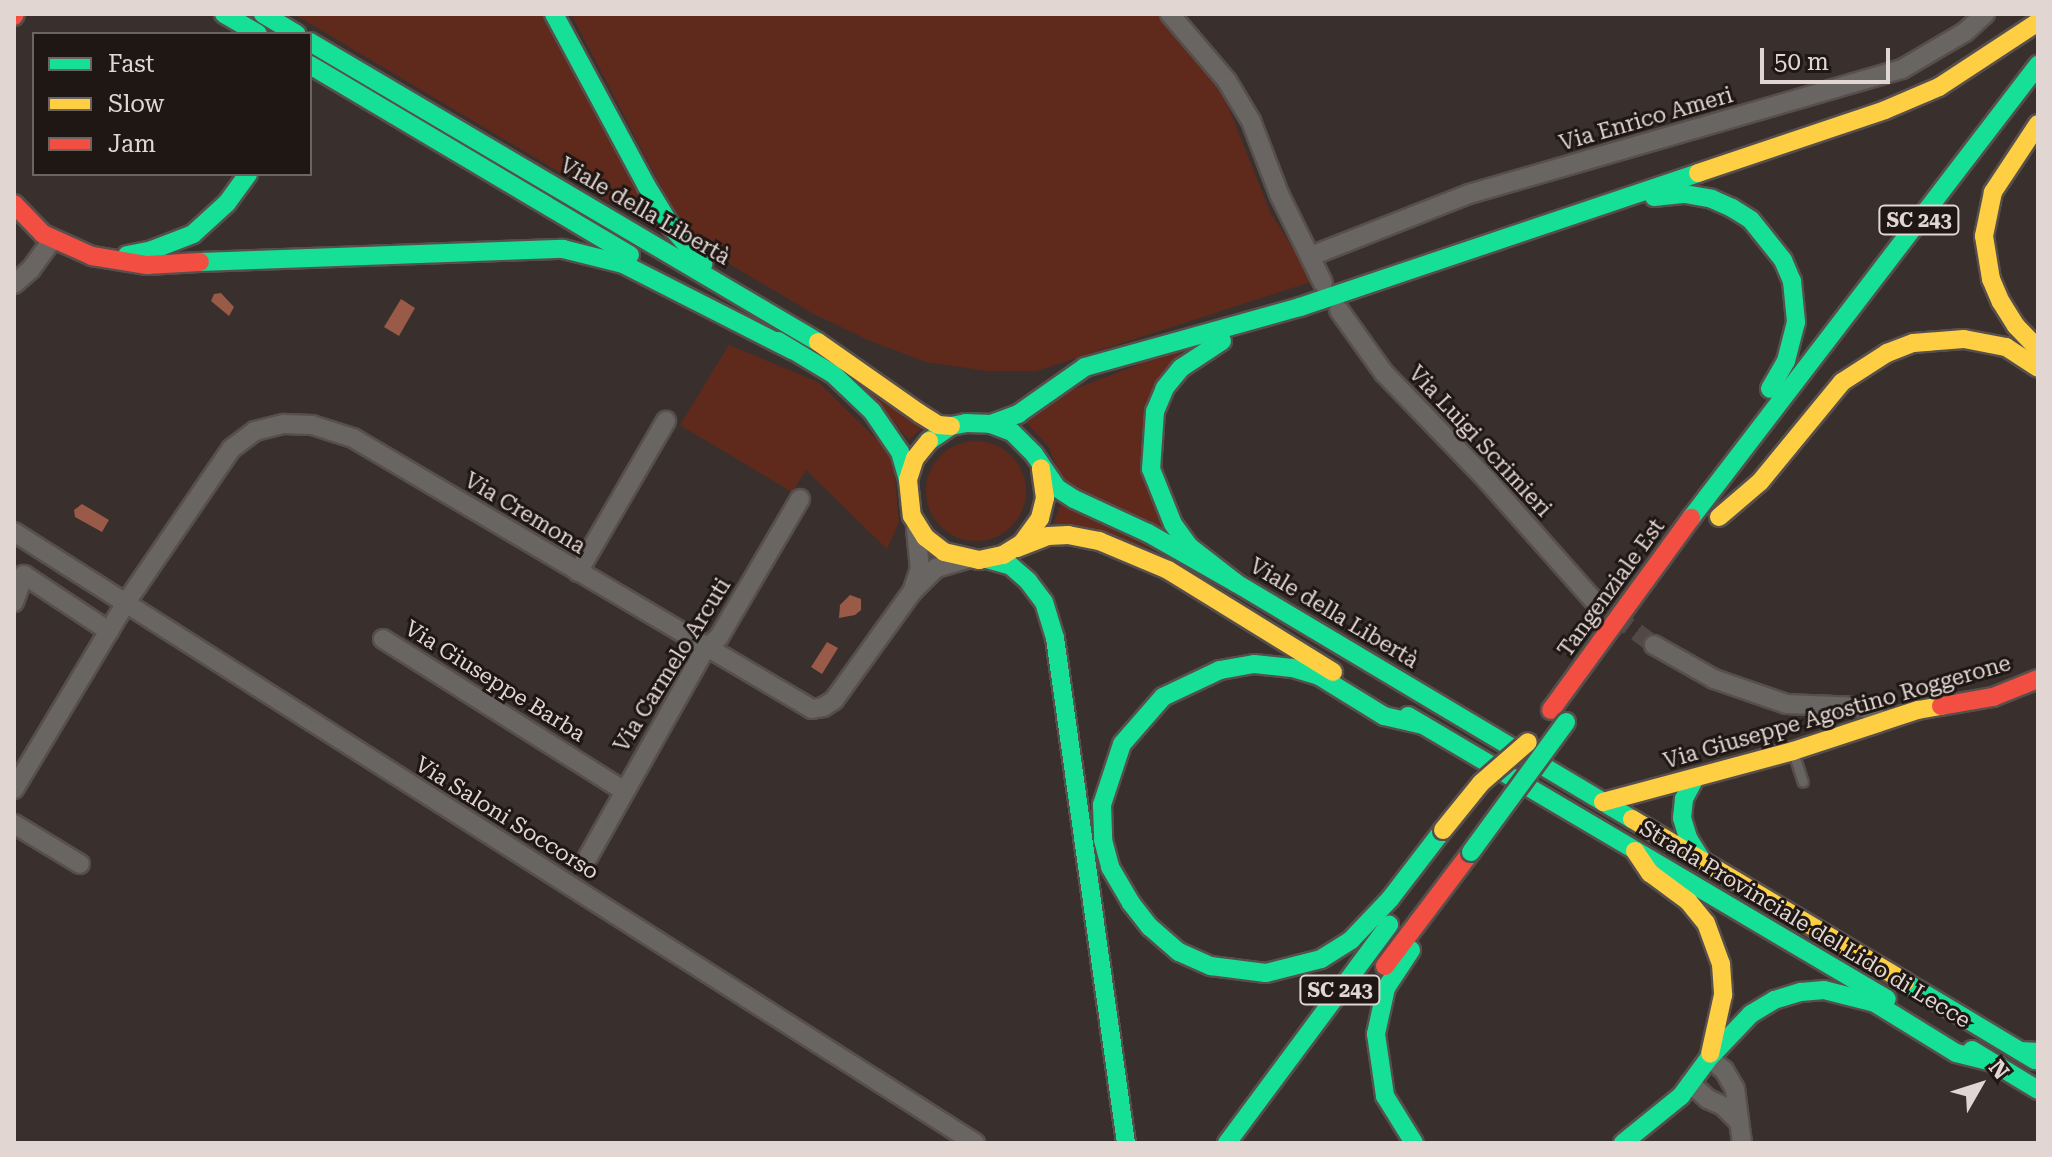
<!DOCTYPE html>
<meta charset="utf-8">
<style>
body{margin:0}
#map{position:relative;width:2052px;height:1157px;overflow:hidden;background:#39302d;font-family:"Roboto Serif",serif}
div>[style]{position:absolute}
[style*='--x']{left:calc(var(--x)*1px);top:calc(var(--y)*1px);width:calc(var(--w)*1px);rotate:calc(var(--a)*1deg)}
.green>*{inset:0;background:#5f2a1b}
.round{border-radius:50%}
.water>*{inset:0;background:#995a47}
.street-tunnel>*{height:18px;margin-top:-9px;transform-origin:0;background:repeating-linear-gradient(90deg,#524946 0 18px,transparent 0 27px)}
.roads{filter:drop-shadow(2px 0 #574f4c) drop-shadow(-2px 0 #574f4c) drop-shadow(0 2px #574f4c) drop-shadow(0 -2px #574f4c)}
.lane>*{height:9px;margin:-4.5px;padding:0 4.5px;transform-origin:4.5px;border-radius:4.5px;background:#696563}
.street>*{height:18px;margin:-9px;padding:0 9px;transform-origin:9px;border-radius:9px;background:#696563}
.fast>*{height:18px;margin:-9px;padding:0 9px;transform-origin:9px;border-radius:9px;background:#16e098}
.slow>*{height:18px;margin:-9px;padding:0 9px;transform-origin:9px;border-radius:9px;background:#ffcf43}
.jam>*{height:18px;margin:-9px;padding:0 9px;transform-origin:9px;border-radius:9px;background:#f24e42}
.bridges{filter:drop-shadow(2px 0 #574f4c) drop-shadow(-2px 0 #574f4c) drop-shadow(0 2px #574f4c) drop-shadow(0 -2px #574f4c)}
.fast-bridge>*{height:18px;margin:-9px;padding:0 9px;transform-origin:9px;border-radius:9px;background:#16e098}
.slow-bridge>*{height:18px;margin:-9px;padding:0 9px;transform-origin:9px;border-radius:9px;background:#ffcf43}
span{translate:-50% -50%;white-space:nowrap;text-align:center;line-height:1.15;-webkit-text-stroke:6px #1f1714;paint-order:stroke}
.shield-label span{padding:2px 6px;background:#1f1714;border:2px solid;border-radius:6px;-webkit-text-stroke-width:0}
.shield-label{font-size:20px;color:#e2d6d2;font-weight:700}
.street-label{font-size:22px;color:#e2d6d2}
.frame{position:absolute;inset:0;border:16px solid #e2d6d2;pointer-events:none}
.legend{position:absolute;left:32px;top:32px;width:280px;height:144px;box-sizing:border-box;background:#1f1714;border:2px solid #6d6360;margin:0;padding:10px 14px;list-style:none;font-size:24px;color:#e2d6d2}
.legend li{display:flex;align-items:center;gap:16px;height:40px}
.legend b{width:40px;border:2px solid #6d6360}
.north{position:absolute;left:1940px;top:1045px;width:80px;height:80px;-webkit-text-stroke:6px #1f1714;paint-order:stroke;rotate:51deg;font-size:22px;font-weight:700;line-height:32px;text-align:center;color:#e2d6d2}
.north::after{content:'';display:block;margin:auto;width:28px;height:36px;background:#e2d6d2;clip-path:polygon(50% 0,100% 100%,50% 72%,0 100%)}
.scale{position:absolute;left:1760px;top:48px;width:130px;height:36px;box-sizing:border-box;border:4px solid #e2d6d2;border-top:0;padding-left:10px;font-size:24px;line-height:28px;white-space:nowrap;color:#e2d6d2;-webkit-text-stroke:6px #1f1714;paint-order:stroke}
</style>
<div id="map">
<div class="green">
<div style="clip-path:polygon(294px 14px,544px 14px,673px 240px)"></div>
<div style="clip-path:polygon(571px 14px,1157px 14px,1196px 54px,1226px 101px,1270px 212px,1314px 281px,1036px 371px,987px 371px,926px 362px,868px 340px,814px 314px,731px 265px,704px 244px,677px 217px)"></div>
<div style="clip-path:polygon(729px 345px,818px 382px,893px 455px,899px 522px,887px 549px,806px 470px,792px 492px,680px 425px)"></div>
<div style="clip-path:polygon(1187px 346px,1155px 388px,1170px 536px,1064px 484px,1048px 446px,1025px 421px,1059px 395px)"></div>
<div style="clip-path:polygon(870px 393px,923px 427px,909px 440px)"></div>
<div class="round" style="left:926px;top:441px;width:100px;height:100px"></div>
<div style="clip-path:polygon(1060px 505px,1153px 549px,1053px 526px)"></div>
</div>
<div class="water">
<div style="clip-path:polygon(221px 293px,234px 307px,229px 316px,211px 301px,214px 294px)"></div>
<div style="clip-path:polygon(401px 299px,415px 308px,399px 336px,384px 327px)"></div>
<div style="clip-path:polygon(82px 504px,109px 520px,102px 532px,75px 517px,74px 510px)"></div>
<div style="clip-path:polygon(850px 595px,861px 599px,861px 610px,855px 615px,839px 618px,840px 605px)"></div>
<div style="clip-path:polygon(827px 642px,838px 648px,822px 674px,811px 667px)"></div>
</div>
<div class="street-tunnel">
<div style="--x:1593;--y:600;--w:76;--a:36.4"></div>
</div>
<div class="roads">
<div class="lane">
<div style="--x:1794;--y:755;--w:28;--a:72"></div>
</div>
<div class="street">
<div style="--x:1170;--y:14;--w:88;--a:49.6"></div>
<div style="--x:1227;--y:81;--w:47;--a:59"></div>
<div style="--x:1251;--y:121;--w:78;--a:69"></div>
<div style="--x:1279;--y:194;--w:99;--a:63.7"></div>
<div style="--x:1311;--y:256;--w:170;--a:-21.4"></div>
<div style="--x:1469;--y:194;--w:451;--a:-16.1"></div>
<div style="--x:1902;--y:69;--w:73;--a:-30.4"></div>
<div style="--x:1965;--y:32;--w:27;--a:-42"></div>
<div style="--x:14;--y:284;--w:23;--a:-41"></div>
<div style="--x:31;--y:269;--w:37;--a:-54"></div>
<div style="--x:1339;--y:310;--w:77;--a:54.5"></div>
<div style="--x:1384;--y:373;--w:149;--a:46.1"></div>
<div style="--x:1487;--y:480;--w:160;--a:48.5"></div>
<div style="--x:916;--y:529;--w:40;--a:84.3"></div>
<div style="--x:920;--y:569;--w:24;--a:109"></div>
<div style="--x:912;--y:592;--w:34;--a:-45"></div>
<div style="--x:936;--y:568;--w:32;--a:-16"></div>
<div style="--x:14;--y:532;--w:1139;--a:32.45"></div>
<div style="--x:578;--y:572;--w:175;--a:-59.8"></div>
<div style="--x:14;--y:602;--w:29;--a:-70"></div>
<div style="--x:24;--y:575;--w:102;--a:33.4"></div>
<div style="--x:383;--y:639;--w:284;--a:32.2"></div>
<div style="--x:1654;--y:645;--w:69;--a:29.5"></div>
<div style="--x:1714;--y:679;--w:76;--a:19.1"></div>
<div style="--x:1786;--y:704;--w:74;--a:2.3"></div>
<div style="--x:1860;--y:707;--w:15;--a:20"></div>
<div style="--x:1874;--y:712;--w:10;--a:73"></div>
<div style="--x:14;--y:789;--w:216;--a:-59"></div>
<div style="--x:125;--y:604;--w:188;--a:-55.6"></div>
<div style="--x:231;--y:449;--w:30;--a:-37"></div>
<div style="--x:255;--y:431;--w:30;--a:-14"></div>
<div style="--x:284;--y:424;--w:28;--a:2"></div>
<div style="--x:312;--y:425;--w:43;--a:17.6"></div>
<div style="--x:353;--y:438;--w:533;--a:30.56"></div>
<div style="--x:812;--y:709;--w:11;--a:-10"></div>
<div style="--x:823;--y:707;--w:13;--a:-32"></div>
<div style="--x:834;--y:700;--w:133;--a:-54.2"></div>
<div style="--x:14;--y:824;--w:77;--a:31.2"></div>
<div style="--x:588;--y:857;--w:240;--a:-60.6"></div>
<div style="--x:706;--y:648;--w:17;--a:-40"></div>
<div style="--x:719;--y:637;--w:160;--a:-59.6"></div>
<div style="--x:1709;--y:1058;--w:19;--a:39"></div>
<div style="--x:1724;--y:1070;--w:22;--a:60"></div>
<div style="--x:1735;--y:1089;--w:54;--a:82.6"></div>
<div style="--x:1690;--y:1083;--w:24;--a:42"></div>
<div style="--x:1708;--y:1099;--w:17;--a:25"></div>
<div style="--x:1723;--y:1106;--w:21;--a:45"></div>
</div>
<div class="fast">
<div style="--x:224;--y:14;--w:39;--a:30"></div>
<div style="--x:263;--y:14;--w:39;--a:31"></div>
<div style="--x:554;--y:14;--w:194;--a:61.7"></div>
<div style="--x:646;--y:185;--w:50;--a:58.8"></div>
<div style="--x:672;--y:228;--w:48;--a:49.3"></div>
<div style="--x:310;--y:42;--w:590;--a:30.56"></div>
<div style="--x:310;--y:65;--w:372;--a:30.7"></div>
<div style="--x:1654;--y:197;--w:31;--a:-6"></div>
<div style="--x:1685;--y:194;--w:27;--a:10"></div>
<div style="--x:1712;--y:199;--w:22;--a:24"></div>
<div style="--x:1732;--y:208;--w:22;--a:32"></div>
<div style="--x:1751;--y:220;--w:51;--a:51.3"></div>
<div style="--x:1783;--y:260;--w:23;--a:67"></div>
<div style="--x:1792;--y:281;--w:41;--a:84.4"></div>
<div style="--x:1796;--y:322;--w:40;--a:104.4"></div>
<div style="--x:1786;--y:361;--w:32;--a:120"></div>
<div style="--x:127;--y:255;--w:25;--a:-11"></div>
<div style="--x:152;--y:250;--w:44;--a:-21.3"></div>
<div style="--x:193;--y:234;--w:46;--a:-42.4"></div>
<div style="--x:227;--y:203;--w:36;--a:-54"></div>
<div style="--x:200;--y:262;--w:363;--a:-2.1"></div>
<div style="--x:563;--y:249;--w:62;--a:14"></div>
<div style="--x:623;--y:264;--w:190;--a:27"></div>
<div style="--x:778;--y:341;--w:64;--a:31"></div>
<div style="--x:833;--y:374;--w:54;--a:43.5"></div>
<div style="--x:872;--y:411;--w:50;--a:55.7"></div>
<div style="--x:900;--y:452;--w:29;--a:74"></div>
<div style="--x:1222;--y:341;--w:49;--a:146.6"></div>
<div style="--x:1181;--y:368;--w:26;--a:129"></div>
<div style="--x:1165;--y:388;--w:25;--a:113"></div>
<div style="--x:1155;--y:411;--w:58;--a:93.9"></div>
<div style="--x:1151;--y:469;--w:59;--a:68.2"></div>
<div style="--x:1173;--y:524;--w:29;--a:54"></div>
<div style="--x:1190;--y:547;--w:58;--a:38"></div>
<div style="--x:991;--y:424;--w:29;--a:-20"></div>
<div style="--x:1018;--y:414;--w:82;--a:-35"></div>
<div style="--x:1085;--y:367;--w:223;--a:-15.6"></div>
<div style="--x:1300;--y:307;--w:420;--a:-18.6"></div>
<div style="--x:929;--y:441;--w:27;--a:-34"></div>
<div style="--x:951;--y:426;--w:15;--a:-11"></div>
<div style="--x:966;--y:423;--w:25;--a:2"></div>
<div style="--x:991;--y:424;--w:22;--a:21"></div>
<div style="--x:1012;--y:432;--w:31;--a:45"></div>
<div style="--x:1034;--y:454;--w:41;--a:55.9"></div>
<div style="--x:1057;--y:488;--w:20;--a:33"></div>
<div style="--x:1074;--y:499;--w:81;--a:24.7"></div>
<div style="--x:1148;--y:533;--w:101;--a:29.6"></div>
<div style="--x:1236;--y:583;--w:461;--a:30.8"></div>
<div style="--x:1691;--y:518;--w:571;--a:-52.55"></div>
<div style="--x:987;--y:559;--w:25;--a:16"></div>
<div style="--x:1011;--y:566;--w:23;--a:41"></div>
<div style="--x:1028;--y:581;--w:26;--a:53"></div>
<div style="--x:1044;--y:602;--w:38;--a:73"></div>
<div style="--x:1055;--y:638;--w:510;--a:82"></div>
<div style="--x:1408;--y:716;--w:556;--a:30.58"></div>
<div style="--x:1423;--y:725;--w:40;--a:-167"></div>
<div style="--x:1384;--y:716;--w:76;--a:-148.4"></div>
<div style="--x:1319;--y:676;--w:28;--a:-163"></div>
<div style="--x:1292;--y:668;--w:38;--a:-174"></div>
<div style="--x:1254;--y:664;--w:35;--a:170"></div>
<div style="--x:1220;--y:670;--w:63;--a:154.7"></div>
<div style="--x:1163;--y:697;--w:62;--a:131.1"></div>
<div style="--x:1122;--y:744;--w:64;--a:108.2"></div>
<div style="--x:1102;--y:805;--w:35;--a:88"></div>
<div style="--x:1103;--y:840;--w:28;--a:75"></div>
<div style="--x:1110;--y:867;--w:42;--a:59.7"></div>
<div style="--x:1131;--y:903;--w:31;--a:52"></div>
<div style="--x:1150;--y:927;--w:38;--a:41"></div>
<div style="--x:1179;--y:952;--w:35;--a:24"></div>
<div style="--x:1211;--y:966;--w:55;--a:7.3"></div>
<div style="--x:1266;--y:973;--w:57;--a:-14.3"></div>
<div style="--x:1321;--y:959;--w:36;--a:-32"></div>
<div style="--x:1351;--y:940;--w:57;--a:-46.4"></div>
<div style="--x:1390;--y:899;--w:87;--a:-52.5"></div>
<div style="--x:1695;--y:778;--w:24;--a:118"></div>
<div style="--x:1684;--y:799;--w:19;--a:96"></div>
<div style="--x:1682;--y:818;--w:21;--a:73"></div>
<div style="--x:1688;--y:838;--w:25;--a:58"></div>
<div style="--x:1411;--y:950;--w:45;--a:123.3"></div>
<div style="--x:1386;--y:988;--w:47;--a:102.3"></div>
<div style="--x:1376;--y:1034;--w:63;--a:81.7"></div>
<div style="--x:1385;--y:1096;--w:55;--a:58.3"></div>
<div style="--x:1905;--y:982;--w:152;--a:31"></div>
<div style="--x:1972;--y:1050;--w:77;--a:31.2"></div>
<div style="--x:2020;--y:1051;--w:18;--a:3"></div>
<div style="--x:1227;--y:1143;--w:272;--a:-53.4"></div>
<div style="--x:1623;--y:1143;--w:75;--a:-39"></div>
<div style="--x:1681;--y:1096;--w:47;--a:-53.6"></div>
<div style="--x:1709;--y:1058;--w:61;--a:-46.3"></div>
<div style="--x:1751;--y:1014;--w:27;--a:-31"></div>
<div style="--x:1774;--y:1000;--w:28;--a:-17"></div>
<div style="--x:1801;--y:992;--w:23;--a:-5"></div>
<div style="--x:1824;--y:990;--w:53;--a:14.3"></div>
<div style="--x:1875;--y:1003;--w:95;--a:31.7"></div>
<div style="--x:1956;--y:1053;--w:34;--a:14"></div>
</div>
<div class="slow">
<div style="--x:2038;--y:124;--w:82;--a:123.5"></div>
<div style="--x:1993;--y:192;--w:45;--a:101.6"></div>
<div style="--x:1984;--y:236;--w:44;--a:80.8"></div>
<div style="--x:1991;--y:279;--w:25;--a:67"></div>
<div style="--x:2001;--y:302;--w:28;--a:58"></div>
<div style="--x:2016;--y:326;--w:32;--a:46"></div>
<div style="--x:1698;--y:173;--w:197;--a:-18.6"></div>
<div style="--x:1885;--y:110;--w:59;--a:-23.1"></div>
<div style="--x:1939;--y:87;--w:118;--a:-33.3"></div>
<div style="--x:818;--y:342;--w:123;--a:35.1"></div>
<div style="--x:919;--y:413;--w:22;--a:32"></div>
<div style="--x:938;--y:425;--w:13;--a:4"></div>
<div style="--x:929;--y:441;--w:22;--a:129"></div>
<div style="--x:915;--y:458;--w:23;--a:108"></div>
<div style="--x:908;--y:480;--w:36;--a:84"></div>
<div style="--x:912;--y:516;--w:25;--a:58"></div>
<div style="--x:925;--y:537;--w:24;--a:38"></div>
<div style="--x:944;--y:552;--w:36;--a:13"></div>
<div style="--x:979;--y:560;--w:25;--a:-12"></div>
<div style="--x:1003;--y:555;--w:22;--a:-32"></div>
<div style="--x:1022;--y:543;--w:31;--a:-54"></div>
<div style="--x:1040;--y:518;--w:21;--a:-76"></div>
<div style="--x:1045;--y:498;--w:30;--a:-98"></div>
<div style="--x:1719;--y:517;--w:54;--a:-40.5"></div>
<div style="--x:1760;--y:482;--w:129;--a:-50.6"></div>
<div style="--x:1842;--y:382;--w:54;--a:-32.8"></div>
<div style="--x:1887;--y:353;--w:28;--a:-21"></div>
<div style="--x:1913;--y:343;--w:51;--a:-4.5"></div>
<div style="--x:1964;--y:339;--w:43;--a:10.8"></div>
<div style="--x:2006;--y:347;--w:38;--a:33"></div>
<div style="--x:1017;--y:548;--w:33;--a:-21"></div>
<div style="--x:1048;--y:536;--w:20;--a:-3"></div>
<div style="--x:1068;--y:535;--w:32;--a:11"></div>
<div style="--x:1099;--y:541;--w:75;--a:22.8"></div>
<div style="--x:1168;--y:570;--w:194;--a:31.7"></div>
<div style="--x:1603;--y:802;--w:197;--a:-15"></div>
<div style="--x:1793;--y:751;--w:132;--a:-18.2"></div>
<div style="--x:1918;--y:710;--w:23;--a:-10"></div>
<div style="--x:1632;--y:819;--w:318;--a:30.8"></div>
<div style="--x:1635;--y:851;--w:27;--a:56"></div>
<div style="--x:1650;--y:873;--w:47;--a:36.4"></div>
<div style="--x:1688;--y:901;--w:28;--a:51"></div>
<div style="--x:1706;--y:923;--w:44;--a:69.9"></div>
<div style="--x:1721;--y:964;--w:31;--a:86"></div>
<div style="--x:1723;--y:995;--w:60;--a:102.4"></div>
</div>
<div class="jam">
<div style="--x:14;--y:16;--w:2;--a:-63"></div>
<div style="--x:14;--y:204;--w:42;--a:46"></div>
<div style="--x:43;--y:234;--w:54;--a:24.2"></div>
<div style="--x:92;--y:256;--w:56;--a:9.3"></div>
<div style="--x:147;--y:265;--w:53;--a:-3.2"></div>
<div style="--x:1941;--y:706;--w:53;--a:-9.8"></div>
<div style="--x:1993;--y:697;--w:48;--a:-21.8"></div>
<div style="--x:1551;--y:710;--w:238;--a:-53.9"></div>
<div style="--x:1385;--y:966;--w:143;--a:-53"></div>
</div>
</div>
<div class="bridges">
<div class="fast-bridge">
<div style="--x:1471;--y:852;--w:161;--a:-53.8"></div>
</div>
<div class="slow-bridge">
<div style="--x:1443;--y:830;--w:60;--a:-51"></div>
<div style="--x:1481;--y:783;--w:62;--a:-41.1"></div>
</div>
</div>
<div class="shield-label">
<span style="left:1919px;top:220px">SC 243</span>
<span style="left:1340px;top:990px">SC 243</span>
</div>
<div class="street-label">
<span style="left:1646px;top:119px;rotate:-16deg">Via Enrico Ameri</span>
<span style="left:645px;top:211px;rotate:30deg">Viale della Libertà</span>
<span style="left:1480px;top:441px;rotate:47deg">Via Luigi Scrimieri</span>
<span style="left:525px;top:513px;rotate:31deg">Via Cremona</span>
<span style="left:1611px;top:588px;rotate:-54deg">Tangenziale Est</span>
<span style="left:1334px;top:613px;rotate:31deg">Viale della Libertà</span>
<span style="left:672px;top:665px;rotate:-58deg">Via Carmelo Arcuti</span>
<span style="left:495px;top:681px;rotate:32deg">Via Giuseppe Barba</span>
<span style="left:1837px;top:712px;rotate:-16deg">Via Giuseppe Agostino Roggerone</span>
<span style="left:507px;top:818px;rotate:32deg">Via Saloni Soccorso</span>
<span style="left:1805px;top:924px;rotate:31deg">Strada Provinciale del Lido di Lecce</span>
</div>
<div class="frame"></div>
<ul class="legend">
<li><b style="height:10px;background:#16e098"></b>Fast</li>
<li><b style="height:10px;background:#ffcf43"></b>Slow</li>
<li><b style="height:10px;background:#f24e42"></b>Jam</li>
</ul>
<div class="north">N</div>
<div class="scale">50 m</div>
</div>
